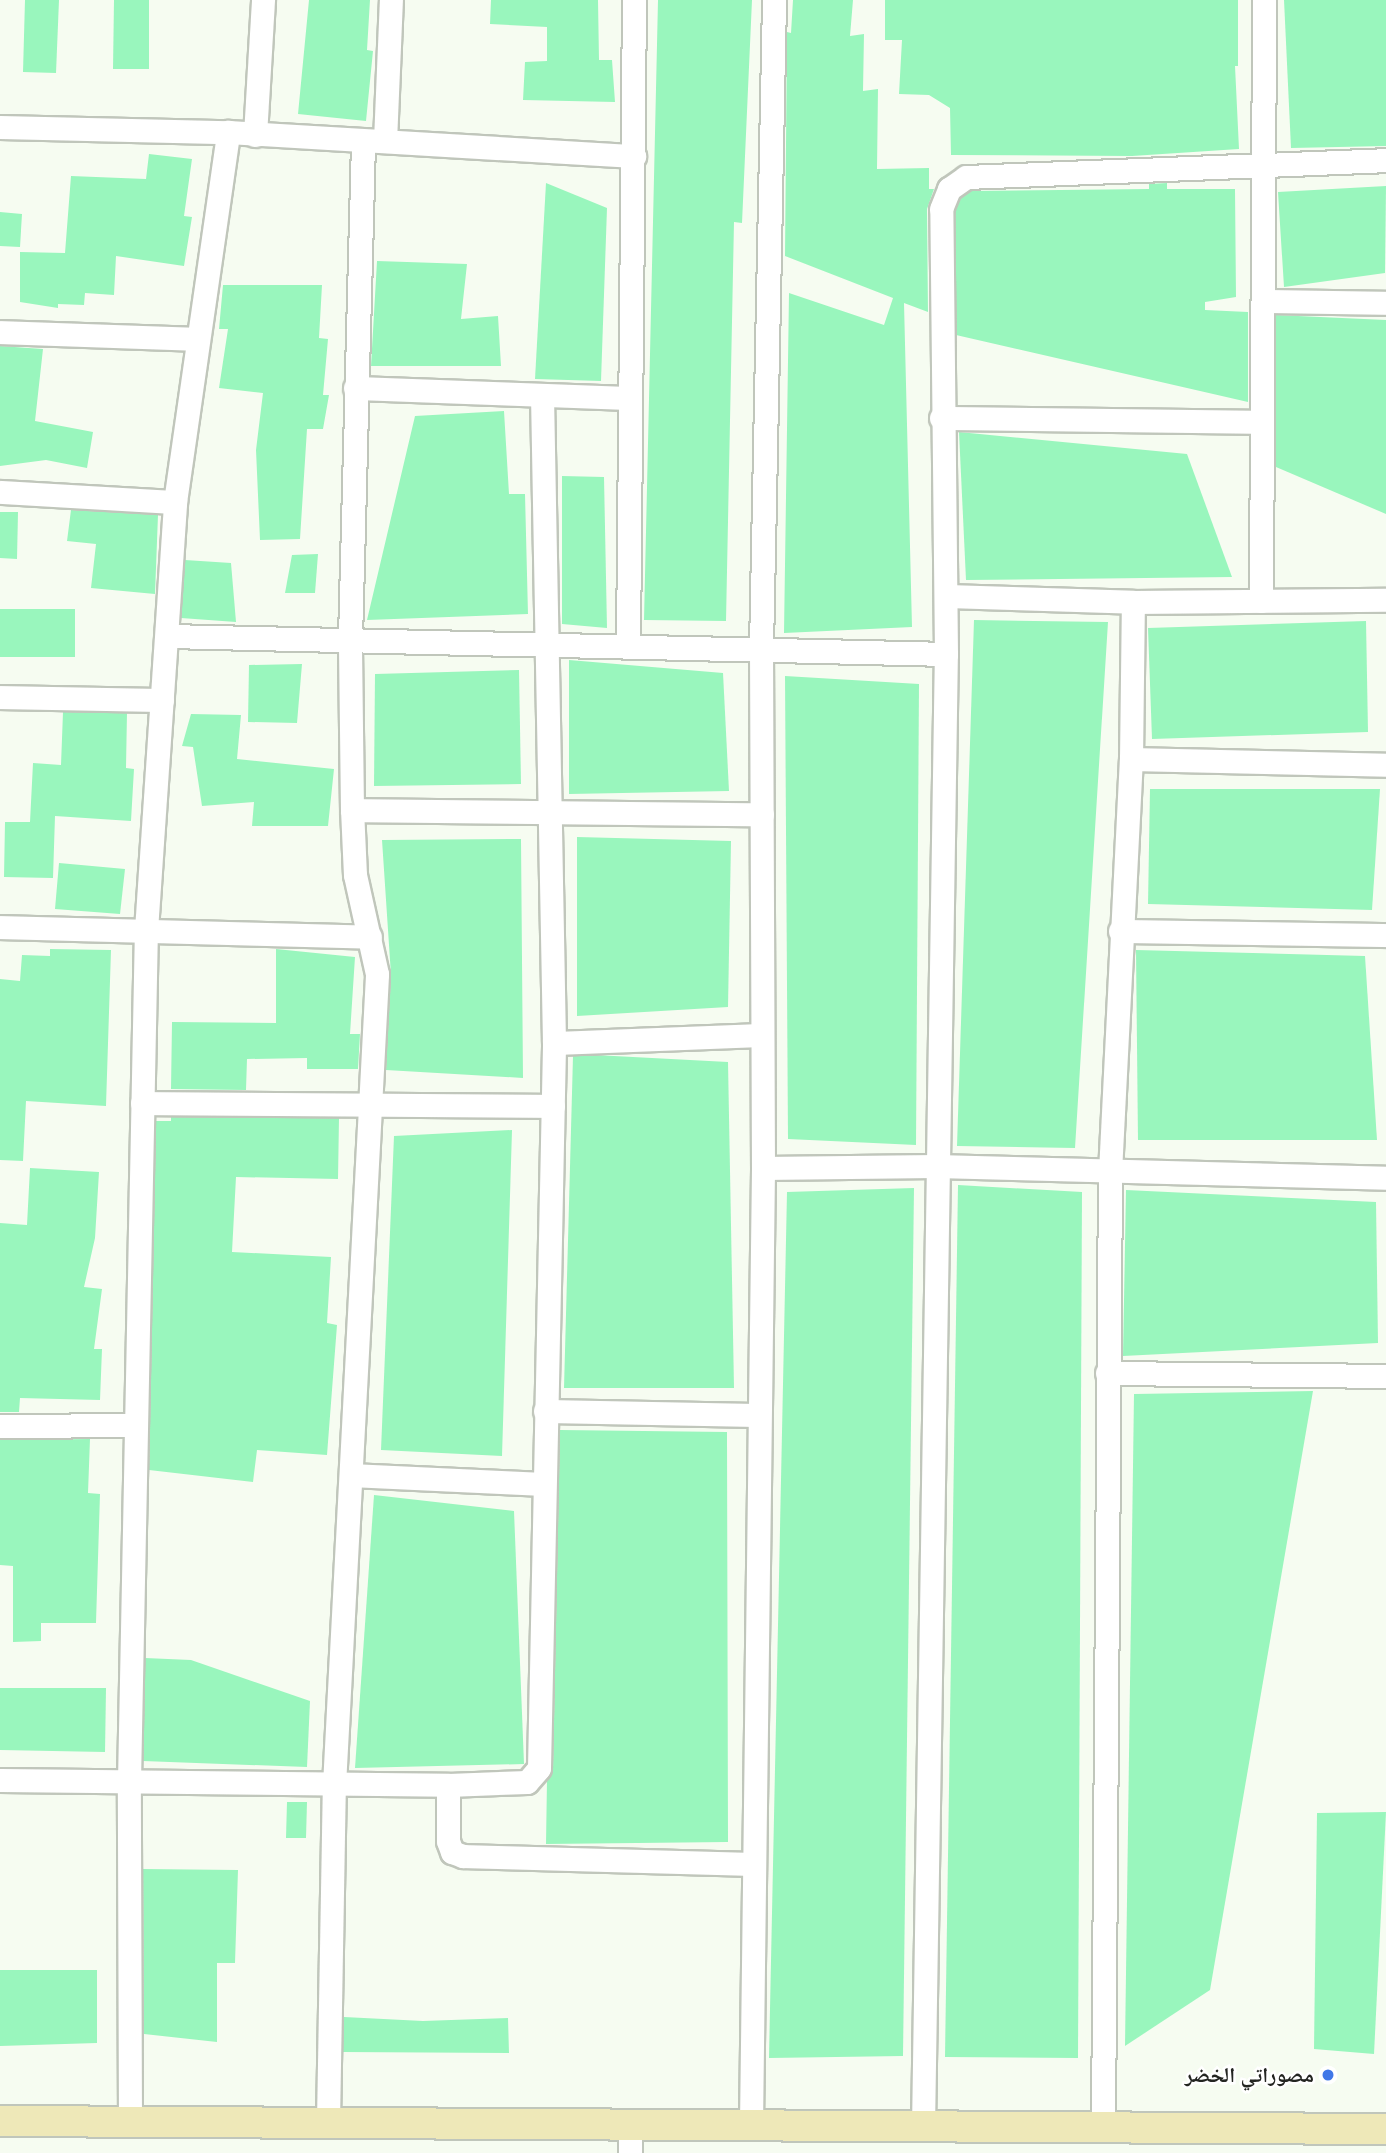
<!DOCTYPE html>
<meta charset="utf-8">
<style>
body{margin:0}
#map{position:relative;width:1386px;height:2153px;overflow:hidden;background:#f6fcf1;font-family:"Space Grotesk","Noto Naskh Arabic",sans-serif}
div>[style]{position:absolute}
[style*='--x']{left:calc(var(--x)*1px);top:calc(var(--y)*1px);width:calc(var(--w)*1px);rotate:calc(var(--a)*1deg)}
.building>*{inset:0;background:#99f6bd}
.roads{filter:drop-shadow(2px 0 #c0c6bb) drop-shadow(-2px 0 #c0c6bb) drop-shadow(0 2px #c0c6bb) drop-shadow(0 -2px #c0c6bb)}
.minor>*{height:23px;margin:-11.5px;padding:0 11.5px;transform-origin:11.5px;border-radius:11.5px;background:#fff}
.major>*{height:30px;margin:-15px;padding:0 15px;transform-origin:15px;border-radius:15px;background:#eee8b8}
.dots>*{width:19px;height:19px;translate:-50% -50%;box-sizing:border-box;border:4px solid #fff;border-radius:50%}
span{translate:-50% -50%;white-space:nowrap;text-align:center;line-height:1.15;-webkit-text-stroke:5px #fff;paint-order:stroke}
.poi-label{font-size:21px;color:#232521;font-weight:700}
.right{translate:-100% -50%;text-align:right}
</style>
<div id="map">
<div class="building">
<div style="clip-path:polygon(25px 0,59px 0,56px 73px,23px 72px)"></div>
<div style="clip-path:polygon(114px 0,149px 0,149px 69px,113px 69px)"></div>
<div style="clip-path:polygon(309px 0,370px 0,367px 50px,373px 51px,366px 121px,298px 114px)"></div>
<div style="clip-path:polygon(491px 0,598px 0,599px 60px,612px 60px,615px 102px,523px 100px,525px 62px,547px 61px,547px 27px,490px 24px)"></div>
<div style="clip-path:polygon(658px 0,752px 0,742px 223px,734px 222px,726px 621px,644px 620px)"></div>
<div style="clip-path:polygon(793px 0,853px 0,850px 36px,864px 34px,863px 91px,878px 89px,877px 169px,929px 168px,929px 189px,934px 189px,927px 209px,928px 312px,904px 303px,912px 627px,784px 633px,789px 293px,884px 325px,893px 298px,785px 256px,787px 32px,791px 33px)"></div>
<div style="clip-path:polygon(885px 0,1238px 0,1238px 66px,1235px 66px,1239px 149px,1132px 156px,951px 155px,950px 108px,929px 95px,899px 94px,902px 40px,885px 40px)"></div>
<div style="clip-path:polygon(1284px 0,1386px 0,1386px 146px,1291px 148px)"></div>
<div style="clip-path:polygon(149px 154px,192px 159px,184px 216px,192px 217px,184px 266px,116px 256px,114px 295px,85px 293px,84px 305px,58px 304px,58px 308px,20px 302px,20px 252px,65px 253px,71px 176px,146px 179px)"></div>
<div style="clip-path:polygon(546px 183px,607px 208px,601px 381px,535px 379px)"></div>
<div style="clip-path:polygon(1167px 183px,1167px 189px,1235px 189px,1236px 297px,1205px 302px,1205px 310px,1248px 312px,1248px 402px,956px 335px,955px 212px,960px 198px,971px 191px,1149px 189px,1149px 184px)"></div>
<div style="clip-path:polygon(1386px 186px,1385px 273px,1284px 287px,1278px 192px)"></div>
<div style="clip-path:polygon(0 212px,22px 214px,20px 247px,0 246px)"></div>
<div style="clip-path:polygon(377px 261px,467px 264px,461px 319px,498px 316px,501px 366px,371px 366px)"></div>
<div style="clip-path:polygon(223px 285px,322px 285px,319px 338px,328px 339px,323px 395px,329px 395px,323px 429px,307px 429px,300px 539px,260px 540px,256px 450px,263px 393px,219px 388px,228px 329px,219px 329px)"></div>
<div style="clip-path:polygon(1276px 315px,1386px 320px,1386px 514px,1276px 467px)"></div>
<div style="clip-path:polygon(0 346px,43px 349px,35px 421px,93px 432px,87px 468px,46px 460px,0 466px)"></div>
<div style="clip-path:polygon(504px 411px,509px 494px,525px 494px,528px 614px,367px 620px,415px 416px)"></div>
<div style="clip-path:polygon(959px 432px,1187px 454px,1232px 577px,966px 580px)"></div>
<div style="clip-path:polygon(562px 476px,604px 477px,607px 628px,562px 624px)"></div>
<div style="clip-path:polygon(71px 510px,158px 515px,155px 594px,91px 588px,96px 544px,67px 541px)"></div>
<div style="clip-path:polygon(0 512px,18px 512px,17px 559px,0 558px)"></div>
<div style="clip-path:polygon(318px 554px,315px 593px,285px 593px,292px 555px)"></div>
<div style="clip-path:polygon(185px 560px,231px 563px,236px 622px,181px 618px)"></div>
<div style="clip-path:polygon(0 609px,75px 609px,75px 657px,0 657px)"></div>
<div style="clip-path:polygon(974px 620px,1108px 622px,1075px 1148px,957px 1146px)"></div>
<div style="clip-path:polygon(1366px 621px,1368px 732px,1152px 739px,1148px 628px)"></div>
<div style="clip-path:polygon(569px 660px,723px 673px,729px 791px,569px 794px)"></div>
<div style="clip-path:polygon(302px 664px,297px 723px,248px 722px,249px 665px)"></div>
<div style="clip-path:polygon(519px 670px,521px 784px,374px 786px,375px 674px)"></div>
<div style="clip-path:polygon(785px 676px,919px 684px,916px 1145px,788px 1139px)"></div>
<div style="clip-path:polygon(63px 712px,127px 713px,126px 768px,134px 769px,131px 821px,55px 816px,53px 878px,4px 877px,5px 822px,30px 822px,33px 763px,61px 765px)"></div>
<div style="clip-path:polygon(191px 714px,241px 715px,237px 759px,334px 769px,328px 826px,252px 826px,254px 802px,202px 806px,193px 747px,182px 746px)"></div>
<div style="clip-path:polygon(1150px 789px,1380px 789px,1372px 910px,1148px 904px)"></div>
<div style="clip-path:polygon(577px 837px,731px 841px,728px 1007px,577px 1016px)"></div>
<div style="clip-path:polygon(521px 839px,523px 1078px,386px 1070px,391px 975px,382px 840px)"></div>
<div style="clip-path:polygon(59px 863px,125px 869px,120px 914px,55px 909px)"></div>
<div style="clip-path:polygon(50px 949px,111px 950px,106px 1106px,26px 1101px,23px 1161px,0 1160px,0 979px,20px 981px,22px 955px,50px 956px)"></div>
<div style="clip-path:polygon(276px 949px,355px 957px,350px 1034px,360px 1034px,358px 1069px,307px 1069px,307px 1058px,247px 1059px,246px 1090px,171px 1089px,172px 1022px,276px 1023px)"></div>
<div style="clip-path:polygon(1136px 950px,1365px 956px,1377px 1140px,1138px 1140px)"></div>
<div style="clip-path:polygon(595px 1055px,728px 1062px,734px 1388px,564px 1388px,573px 1056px)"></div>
<div style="clip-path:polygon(171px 1117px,339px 1118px,338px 1179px,236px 1177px,232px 1252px,331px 1257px,327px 1323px,337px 1325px,327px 1455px,257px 1450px,253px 1482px,149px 1470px,156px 1121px,171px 1121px)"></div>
<div style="clip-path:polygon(512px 1130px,502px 1456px,381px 1450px,394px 1136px)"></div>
<div style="clip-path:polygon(30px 1168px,99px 1172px,95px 1238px,84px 1287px,102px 1289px,94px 1349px,102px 1349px,100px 1400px,20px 1398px,19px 1412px,0 1412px,0 1223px,27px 1225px)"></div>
<div style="clip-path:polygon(958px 1185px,1082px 1192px,1078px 2058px,945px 2057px)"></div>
<div style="clip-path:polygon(914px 1188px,903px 2056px,769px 2058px,787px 1192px)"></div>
<div style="clip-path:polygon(1126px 1190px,1376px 1202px,1378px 1343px,1123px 1356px)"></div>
<div style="clip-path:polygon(1313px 1391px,1210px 1990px,1125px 2046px,1134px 1394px)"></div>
<div style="clip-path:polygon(560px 1430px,727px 1432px,728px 1842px,546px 1844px,547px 1780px,553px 1768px)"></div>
<div style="clip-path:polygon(90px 1439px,88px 1493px,100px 1494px,96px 1623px,41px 1623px,41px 1641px,13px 1642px,13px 1566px,0 1565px,0 1440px)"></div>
<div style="clip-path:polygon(374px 1495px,514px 1511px,524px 1764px,355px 1768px)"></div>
<div style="clip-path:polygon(145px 1658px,191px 1660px,310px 1701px,307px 1767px,143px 1761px)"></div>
<div style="clip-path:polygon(0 1688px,106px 1688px,105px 1752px,0 1750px)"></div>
<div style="clip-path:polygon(287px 1802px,307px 1802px,306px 1838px,286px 1838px)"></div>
<div style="clip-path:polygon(1386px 1812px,1374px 2054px,1314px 2049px,1317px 1813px)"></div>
<div style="clip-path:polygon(143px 1869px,238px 1870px,235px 1963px,217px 1963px,217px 2042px,144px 2034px)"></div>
<div style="clip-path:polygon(0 1970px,97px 1970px,97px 2043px,0 2046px)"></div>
<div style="clip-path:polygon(344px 2017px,423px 2021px,508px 2018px,509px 2053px,343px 2052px)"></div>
</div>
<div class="roads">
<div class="minor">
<div style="--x:0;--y:127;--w:228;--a:1.3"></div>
<div style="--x:228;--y:132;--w:407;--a:3.4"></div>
<div style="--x:255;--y:135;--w:135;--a:-86.6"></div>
<div style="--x:385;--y:141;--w:141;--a:-87.6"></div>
<div style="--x:1263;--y:301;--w:123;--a:0.9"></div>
<div style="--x:0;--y:332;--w:196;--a:2"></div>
<div style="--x:355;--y:388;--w:275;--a:2.1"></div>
<div style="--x:941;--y:418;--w:320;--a:0.7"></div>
<div style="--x:0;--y:492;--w:175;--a:3.3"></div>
<div style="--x:947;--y:596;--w:186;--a:1.8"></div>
<div style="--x:1133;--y:602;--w:253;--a:-0.5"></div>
<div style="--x:1261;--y:601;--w:601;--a:-89.71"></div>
<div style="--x:167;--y:636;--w:779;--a:1.32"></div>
<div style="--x:628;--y:645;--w:645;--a:-89.47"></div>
<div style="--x:0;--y:697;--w:162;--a:1.1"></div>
<div style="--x:1131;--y:759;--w:255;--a:1.3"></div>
<div style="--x:352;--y:810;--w:410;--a:0.6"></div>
<div style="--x:0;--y:927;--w:370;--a:1.5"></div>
<div style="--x:1120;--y:931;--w:266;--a:0.9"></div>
<div style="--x:554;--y:1043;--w:208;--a:-2.2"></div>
<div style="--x:142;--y:1103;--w:411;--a:0.4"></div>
<div style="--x:763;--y:1168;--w:173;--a:-0.7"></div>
<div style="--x:936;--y:1166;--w:450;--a:1.5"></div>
<div style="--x:1107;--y:1373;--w:279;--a:0.6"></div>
<div style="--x:545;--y:1411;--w:213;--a:1.1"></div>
<div style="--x:0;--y:1426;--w:135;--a:-0.4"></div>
<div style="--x:351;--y:1475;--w:192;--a:2.7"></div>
<div style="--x:0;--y:1780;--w:448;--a:0.6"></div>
<div style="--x:448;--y:1785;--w:79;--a:-2.2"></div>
<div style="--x:527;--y:1782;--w:18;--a:-49"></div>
<div style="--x:539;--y:1768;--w:725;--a:-88.81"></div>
<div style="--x:554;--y:1043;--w:648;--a:-91.06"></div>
<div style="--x:448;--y:1785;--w:56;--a:90"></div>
<div style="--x:448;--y:1841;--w:12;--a:70"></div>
<div style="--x:452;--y:1852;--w:12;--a:20"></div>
<div style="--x:463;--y:1856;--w:288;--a:1.6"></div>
<div style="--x:328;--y:2121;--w:336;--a:-89"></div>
<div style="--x:334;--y:1785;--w:812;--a:-86.96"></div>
<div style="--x:377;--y:974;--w:101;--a:-102.5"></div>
<div style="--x:355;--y:875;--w:65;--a:-92.6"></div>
<div style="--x:352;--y:810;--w:171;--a:-90.7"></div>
<div style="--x:350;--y:639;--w:498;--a:-88.5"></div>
<div style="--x:130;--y:2122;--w:341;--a:-90.2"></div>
<div style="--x:129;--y:1781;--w:851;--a:-88.86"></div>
<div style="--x:146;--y:930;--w:429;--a:-86.1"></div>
<div style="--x:175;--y:502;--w:374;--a:-81.8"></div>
<div style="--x:751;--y:2124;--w:956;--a:-89.28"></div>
<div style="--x:763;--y:1168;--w:520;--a:-90.22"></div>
<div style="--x:761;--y:648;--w:648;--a:-88.85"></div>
<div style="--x:923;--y:2128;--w:1474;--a:-89.11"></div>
<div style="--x:946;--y:654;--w:445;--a:-90.6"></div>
<div style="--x:941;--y:209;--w:22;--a:-68"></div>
<div style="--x:949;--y:189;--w:21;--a:-35"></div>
<div style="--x:966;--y:177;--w:420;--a:-2.3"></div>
<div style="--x:1103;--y:2128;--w:956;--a:-89.58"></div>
<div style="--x:1110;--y:1172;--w:414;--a:-87.1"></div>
<div style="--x:1131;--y:759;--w:157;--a:-89.3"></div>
<div style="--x:630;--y:2153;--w:29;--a:-90"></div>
</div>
<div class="major">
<div style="--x:0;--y:2121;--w:1386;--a:0.33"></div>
</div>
</div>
<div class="dots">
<div style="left:1328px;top:2075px;background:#4177e7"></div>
</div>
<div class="poi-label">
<span class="right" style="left:1314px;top:2075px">مصوراتي الخضر</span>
</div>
</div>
